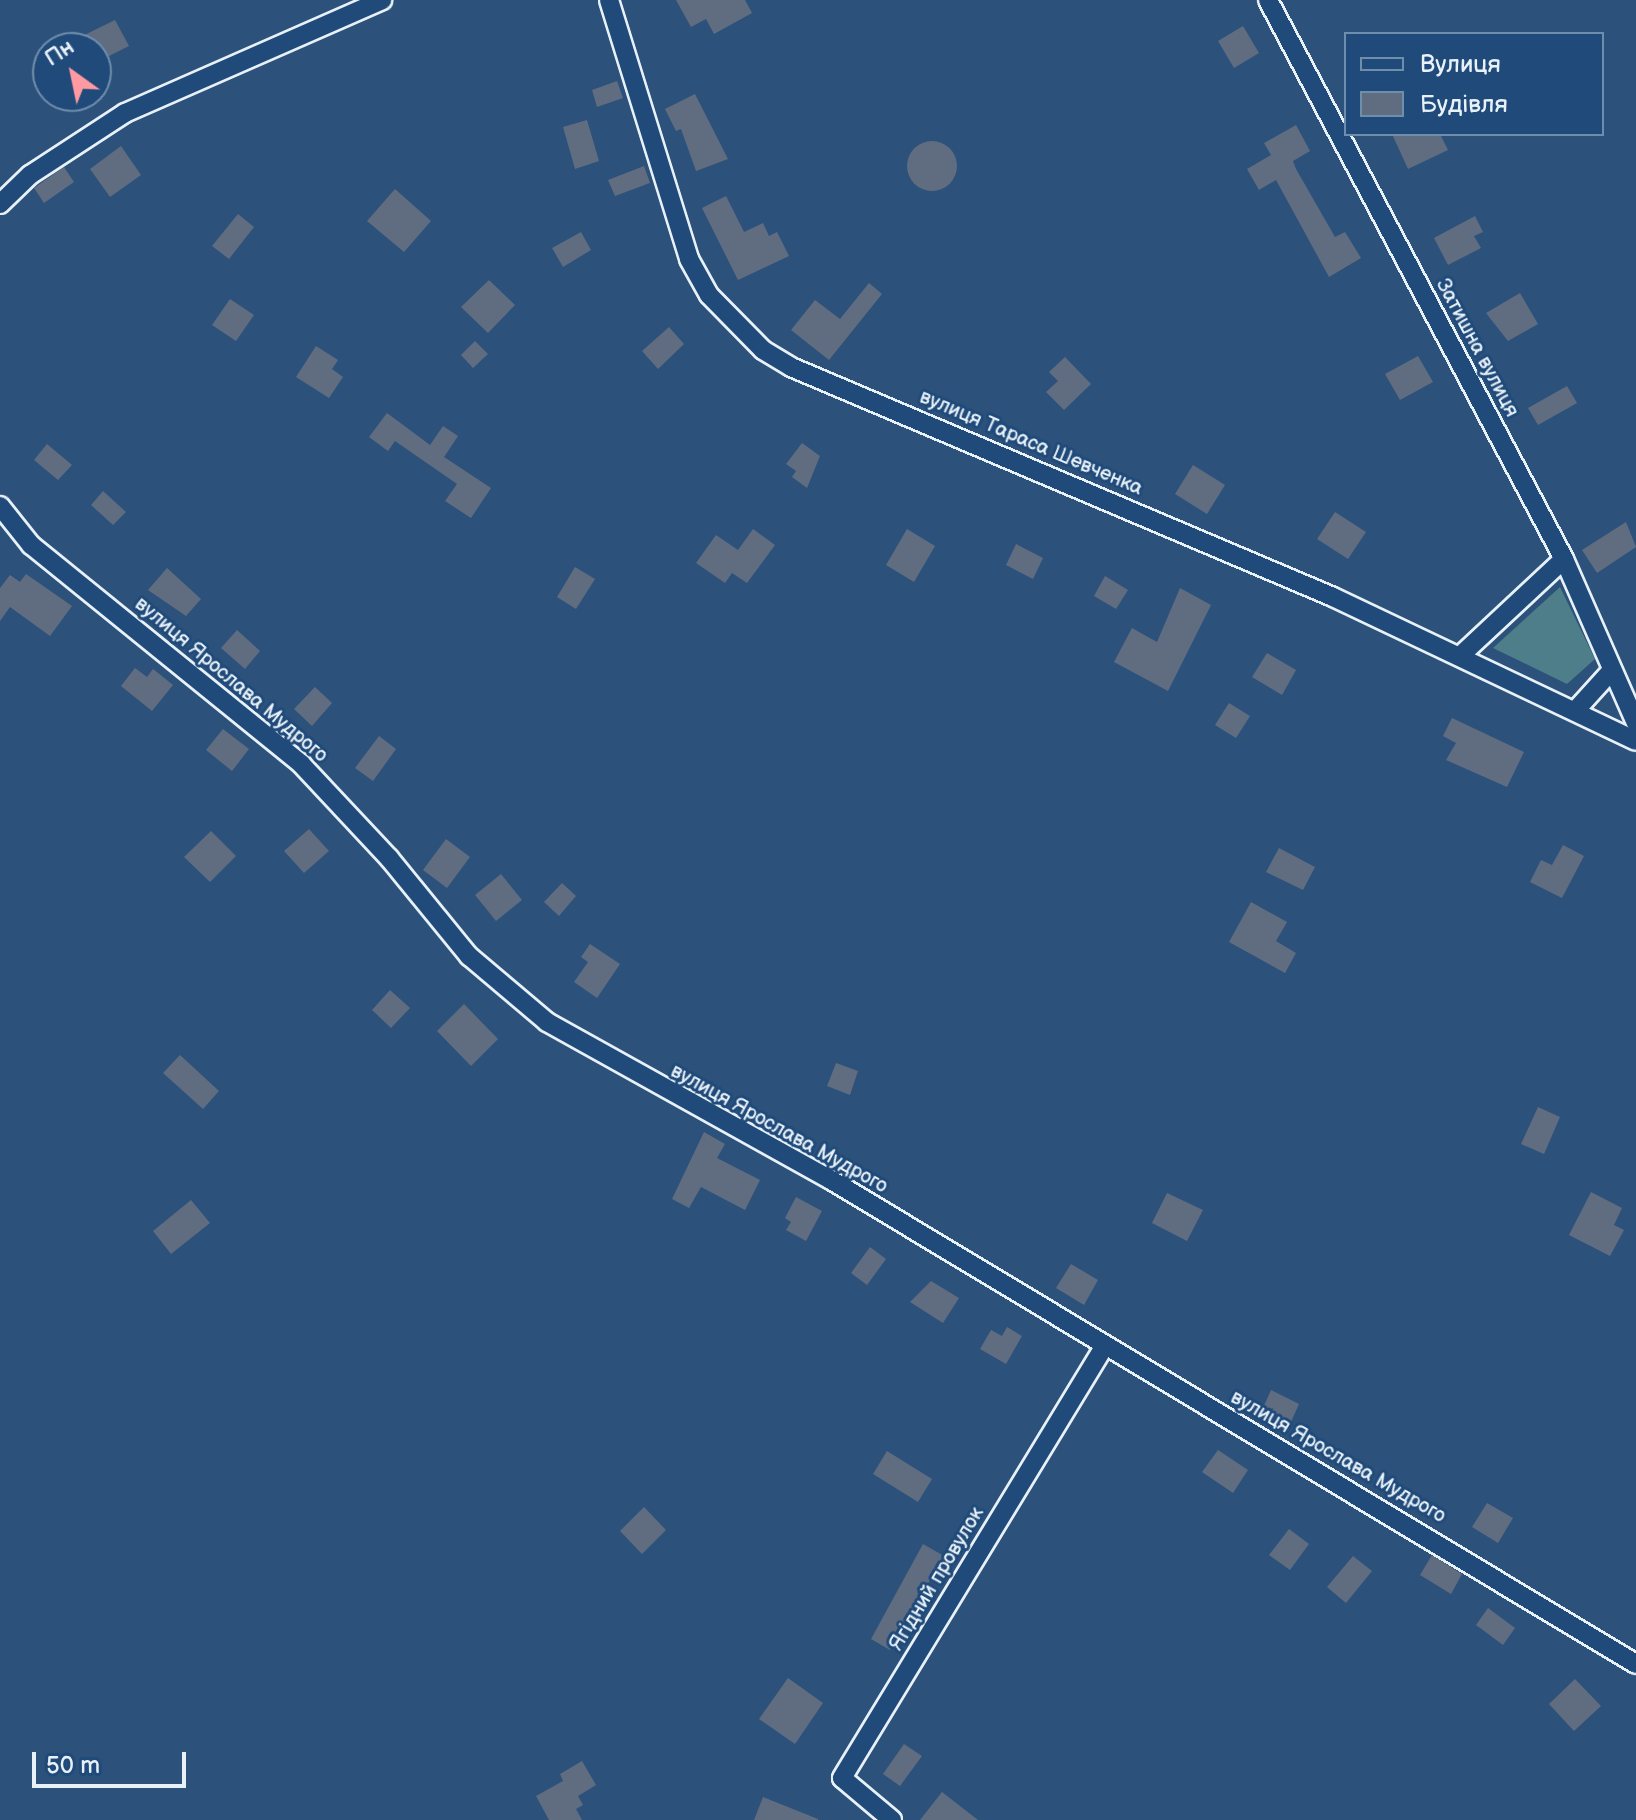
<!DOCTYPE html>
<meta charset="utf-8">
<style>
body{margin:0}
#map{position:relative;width:1636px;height:1820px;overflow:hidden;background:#2c517b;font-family:"Balsamiq Sans",sans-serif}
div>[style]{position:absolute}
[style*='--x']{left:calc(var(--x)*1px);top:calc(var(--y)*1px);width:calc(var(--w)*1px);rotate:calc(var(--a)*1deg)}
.green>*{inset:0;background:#4d7e89}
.building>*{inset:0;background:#606d80}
.round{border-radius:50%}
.roads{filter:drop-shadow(2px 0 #e8f1f8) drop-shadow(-2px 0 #e8f1f8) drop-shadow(0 2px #e8f1f8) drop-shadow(0 -2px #e8f1f8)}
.minor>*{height:18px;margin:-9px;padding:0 9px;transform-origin:9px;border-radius:9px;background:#1f4a7a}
span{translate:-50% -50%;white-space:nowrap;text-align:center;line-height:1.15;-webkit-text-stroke:6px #1f4a7a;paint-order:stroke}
.street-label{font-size:20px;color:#e8f1f8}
.legend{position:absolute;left:1344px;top:32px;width:260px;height:104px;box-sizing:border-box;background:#1f4a7a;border:2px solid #6f8dac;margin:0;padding:10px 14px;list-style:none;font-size:24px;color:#e8f1f8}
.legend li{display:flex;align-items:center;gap:16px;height:40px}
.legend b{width:40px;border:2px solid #6f8dac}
.north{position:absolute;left:32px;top:32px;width:80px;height:80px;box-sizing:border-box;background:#1f4a7a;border:2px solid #6f8dac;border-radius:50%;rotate:327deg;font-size:22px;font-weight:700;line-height:32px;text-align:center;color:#e8f1f8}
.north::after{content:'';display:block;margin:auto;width:28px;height:36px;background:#ff9aa2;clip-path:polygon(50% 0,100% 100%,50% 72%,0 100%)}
.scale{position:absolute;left:32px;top:1752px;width:154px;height:36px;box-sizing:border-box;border:4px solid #e8f1f8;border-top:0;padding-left:10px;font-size:24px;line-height:28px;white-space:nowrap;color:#e8f1f8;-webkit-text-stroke:6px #1f4a7a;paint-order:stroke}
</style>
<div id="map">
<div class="green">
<div style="clip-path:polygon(1560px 587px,1595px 659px,1567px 684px,1493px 648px)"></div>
</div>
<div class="building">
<div style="clip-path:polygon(676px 0,745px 0,752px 13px,714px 34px,706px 19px,691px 27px)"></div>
<div style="clip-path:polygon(115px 20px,129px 46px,101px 60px,96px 48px,58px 48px)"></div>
<div style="clip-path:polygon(1243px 26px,1259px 53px,1234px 68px,1218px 41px)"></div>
<div style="clip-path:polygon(617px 81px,623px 98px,597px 107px,592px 90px)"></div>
<div style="clip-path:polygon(695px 94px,728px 159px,696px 171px,681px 129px,676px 131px,665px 109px)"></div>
<div style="clip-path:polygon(587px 120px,599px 161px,575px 169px,563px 127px)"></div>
<div style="clip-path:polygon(1296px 125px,1310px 151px,1293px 161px,1296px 169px,1335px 237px,1345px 232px,1361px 258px,1329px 277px,1276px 180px,1259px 190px,1247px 169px,1271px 155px,1264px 143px)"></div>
<div style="clip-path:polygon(1392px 134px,1440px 134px,1448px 150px,1408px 169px)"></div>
<div class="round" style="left:907px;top:141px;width:50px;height:50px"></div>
<div style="clip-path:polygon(121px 146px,141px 175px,110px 197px,90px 169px)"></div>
<div style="clip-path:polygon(644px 166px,650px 183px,615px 196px,608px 180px)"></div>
<div style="clip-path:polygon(64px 167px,74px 182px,44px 203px,34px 188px)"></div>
<div style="clip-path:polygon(395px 189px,431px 221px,404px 252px,367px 221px)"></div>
<div style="clip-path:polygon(726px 196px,744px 232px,763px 223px,769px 236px,777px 232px,789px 256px,738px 280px,702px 208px)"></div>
<div style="clip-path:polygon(238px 214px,254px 227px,229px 259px,212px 246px)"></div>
<div style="clip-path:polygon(1475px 216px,1483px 232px,1474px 236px,1481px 248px,1448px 265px,1434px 238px)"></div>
<div style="clip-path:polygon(581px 232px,591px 250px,563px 267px,552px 248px)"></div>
<div style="clip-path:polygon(489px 280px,515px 305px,488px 333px,461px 307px)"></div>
<div style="clip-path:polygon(869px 283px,882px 294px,829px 360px,791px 330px,815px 300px,840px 319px)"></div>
<div style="clip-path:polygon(1520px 293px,1538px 324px,1508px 341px,1486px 313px)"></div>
<div style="clip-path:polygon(230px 299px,254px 315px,236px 341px,212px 325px)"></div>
<div style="clip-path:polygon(669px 327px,684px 344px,658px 369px,642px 351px)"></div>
<div style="clip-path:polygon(475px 341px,488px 354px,473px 368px,461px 355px)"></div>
<div style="clip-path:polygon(316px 346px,338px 360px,332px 369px,343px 377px,329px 398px,296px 377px)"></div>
<div style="clip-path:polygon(1418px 356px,1433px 382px,1400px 400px,1385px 374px)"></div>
<div style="clip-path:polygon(1065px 357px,1091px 384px,1064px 410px,1046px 392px,1058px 381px,1049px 372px)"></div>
<div style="clip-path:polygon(1567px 386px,1577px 403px,1538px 425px,1528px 408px)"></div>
<div style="clip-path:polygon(387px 413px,430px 445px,443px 426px,458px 436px,444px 457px,491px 488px,471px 518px,445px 501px,457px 484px,395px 441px,388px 451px,369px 437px)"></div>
<div style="clip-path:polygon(802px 443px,820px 456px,807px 488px,792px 477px,796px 471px,786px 464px)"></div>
<div style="clip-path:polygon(47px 444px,72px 465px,58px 480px,34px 460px)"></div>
<div style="clip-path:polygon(1193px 465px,1225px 485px,1207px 514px,1175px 494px)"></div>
<div style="clip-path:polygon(103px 491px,126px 512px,113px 525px,91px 505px)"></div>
<div style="clip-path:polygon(1335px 512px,1366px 532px,1348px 559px,1317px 539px)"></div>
<div style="clip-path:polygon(1626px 522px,1636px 547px,1597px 573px,1582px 550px)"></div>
<div style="clip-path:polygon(753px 529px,775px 545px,747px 583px,732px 573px,725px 583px,696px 563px,716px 535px,738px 550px)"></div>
<div style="clip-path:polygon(907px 529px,935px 546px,914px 582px,886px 565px)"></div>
<div style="clip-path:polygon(1016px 544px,1043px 558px,1033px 579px,1006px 565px)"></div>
<div style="clip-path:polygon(575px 567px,595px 579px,576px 609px,557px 597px)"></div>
<div style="clip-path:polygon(167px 568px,201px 599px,186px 616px,148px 590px)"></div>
<div style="clip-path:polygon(26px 574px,72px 606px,50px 636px,10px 607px,0 621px,0 588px,10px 575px,20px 582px)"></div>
<div style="clip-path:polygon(1105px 576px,1128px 590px,1116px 609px,1094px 596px)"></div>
<div style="clip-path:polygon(1180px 588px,1211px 605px,1168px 691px,1114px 662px,1132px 628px,1157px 642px)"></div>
<div style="clip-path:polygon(237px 630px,260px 651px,245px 669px,221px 648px)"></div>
<div style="clip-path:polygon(1267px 653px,1296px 670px,1282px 695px,1252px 677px)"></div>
<div style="clip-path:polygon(135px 668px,147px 677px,153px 669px,173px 685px,152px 711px,121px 686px)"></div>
<div style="clip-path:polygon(315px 687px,332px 703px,312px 726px,294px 709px)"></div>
<div style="clip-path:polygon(1229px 703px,1250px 716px,1236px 738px,1215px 725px)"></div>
<div style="clip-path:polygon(1452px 718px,1524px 752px,1507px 787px,1446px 760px,1456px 743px,1443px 736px)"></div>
<div style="clip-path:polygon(223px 729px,249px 749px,232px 771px,206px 750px)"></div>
<div style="clip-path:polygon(379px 736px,396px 749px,373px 781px,355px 768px)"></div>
<div style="clip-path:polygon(309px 829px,329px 851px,304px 873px,284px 851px)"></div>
<div style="clip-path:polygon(211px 831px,236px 856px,210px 882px,184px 857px)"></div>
<div style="clip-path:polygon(446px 839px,470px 857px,447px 888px,423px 870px)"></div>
<div style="clip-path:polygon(1563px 845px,1584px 856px,1562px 898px,1530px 882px,1541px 860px,1552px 865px)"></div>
<div style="clip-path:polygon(1279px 848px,1315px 867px,1303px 890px,1266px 872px)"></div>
<div style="clip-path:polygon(501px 874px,522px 900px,496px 921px,475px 895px)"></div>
<div style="clip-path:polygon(562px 883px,576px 896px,559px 916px,544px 902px)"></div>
<div style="clip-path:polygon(1251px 902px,1287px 922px,1276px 941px,1296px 953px,1285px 973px,1229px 942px)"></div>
<div style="clip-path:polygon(590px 944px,620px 964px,597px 998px,574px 982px,588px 962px,581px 957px)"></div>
<div style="clip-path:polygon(390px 990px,410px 1008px,391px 1028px,372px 1010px)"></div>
<div style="clip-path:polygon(464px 1004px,498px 1039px,471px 1066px,437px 1031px)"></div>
<div style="clip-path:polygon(180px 1055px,219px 1091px,203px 1109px,163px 1073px)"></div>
<div style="clip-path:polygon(836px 1063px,858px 1071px,850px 1095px,827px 1086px)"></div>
<div style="clip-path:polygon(1538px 1107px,1560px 1117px,1544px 1154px,1521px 1144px)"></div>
<div style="clip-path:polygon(704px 1132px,725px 1144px,717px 1158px,760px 1180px,745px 1210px,701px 1187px,689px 1208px,672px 1199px)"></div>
<div style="clip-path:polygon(1591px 1192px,1622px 1208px,1614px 1225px,1624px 1230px,1610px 1256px,1569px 1235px)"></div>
<div style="clip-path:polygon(1167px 1193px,1203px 1210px,1187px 1241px,1152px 1223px)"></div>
<div style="clip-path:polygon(796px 1197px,822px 1211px,806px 1241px,786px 1230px,791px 1222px,785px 1218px)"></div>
<div style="clip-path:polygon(191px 1200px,210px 1223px,171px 1254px,153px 1231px)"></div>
<div style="clip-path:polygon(870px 1247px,886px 1259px,867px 1285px,851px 1273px)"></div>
<div style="clip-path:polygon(1071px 1264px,1098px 1280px,1084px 1305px,1056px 1288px)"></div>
<div style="clip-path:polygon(931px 1281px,959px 1298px,943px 1323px,910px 1302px)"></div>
<div style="clip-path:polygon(1007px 1327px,1022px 1336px,1006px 1364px,980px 1349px,991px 1330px,1002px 1336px)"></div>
<div style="clip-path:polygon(1271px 1390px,1299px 1404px,1291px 1422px,1263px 1408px)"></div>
<div style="clip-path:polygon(1218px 1450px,1248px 1470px,1233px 1493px,1202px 1472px)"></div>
<div style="clip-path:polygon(887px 1451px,932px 1479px,918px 1502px,873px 1474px)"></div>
<div style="clip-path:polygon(1487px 1503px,1513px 1518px,1498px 1543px,1472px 1527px)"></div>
<div style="clip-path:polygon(644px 1507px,666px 1530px,642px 1554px,620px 1531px)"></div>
<div style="clip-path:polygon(1289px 1529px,1309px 1544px,1290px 1570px,1269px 1555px)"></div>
<div style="clip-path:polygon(923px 1544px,944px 1556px,890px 1650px,871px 1639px)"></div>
<div style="clip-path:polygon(1432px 1555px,1462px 1574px,1451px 1594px,1420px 1575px)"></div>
<div style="clip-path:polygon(1353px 1556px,1372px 1571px,1346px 1603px,1327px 1587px)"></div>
<div style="clip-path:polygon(1488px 1608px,1515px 1628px,1503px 1645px,1476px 1625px)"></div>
<div style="clip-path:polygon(788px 1678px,823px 1703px,795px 1744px,759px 1719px)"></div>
<div style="clip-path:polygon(1575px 1679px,1601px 1706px,1574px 1731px,1549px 1704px)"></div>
<div style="clip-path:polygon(904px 1744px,922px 1756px,900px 1786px,883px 1774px)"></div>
<div style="clip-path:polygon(582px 1761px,596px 1785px,578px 1796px,583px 1805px,576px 1809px,582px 1820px,549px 1820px,536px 1796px,563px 1781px,560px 1774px)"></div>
<div style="clip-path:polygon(942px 1792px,978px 1820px,920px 1820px)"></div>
<div style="clip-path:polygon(763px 1797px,818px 1819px,818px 1820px,754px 1820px)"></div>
</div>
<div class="roads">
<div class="minor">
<div style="--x:609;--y:0;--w:271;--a:72.8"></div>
<div style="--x:689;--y:259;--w:41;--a:60.9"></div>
<div style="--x:709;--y:295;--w:77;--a:45.5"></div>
<div style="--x:763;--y:350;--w:33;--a:31"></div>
<div style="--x:791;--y:367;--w:589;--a:22.99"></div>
<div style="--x:1333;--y:597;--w:335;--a:25.4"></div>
<div style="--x:1268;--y:0;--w:633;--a:62.1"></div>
<div style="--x:1564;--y:559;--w:179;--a:66.3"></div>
<div style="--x:0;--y:204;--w:42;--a:-44"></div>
<div style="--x:30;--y:175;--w:113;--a:-33.1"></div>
<div style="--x:125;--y:113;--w:281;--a:-23.7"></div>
<div style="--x:0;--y:506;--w:50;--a:51.5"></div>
<div style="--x:31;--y:545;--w:348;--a:39"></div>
<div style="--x:301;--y:764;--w:129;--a:46.9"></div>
<div style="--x:389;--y:858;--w:127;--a:50.8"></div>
<div style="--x:469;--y:956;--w:102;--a:40.2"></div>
<div style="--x:547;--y:1022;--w:325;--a:29.1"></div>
<div style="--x:831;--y:1180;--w:939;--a:31.02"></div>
<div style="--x:1460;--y:656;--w:142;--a:-43"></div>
<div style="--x:1575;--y:711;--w:55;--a:-47.9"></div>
<div style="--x:892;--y:1820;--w:65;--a:-140"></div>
<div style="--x:842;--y:1778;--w:504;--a:-58.71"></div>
</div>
</div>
<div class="street-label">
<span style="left:1477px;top:348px;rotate:62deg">Затишна вулиця</span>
<span style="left:1031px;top:443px;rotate:23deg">вулиця Тараса Шевченка</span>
<span style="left:231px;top:680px;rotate:40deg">вулиця Ярослава Мудрого</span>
<span style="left:779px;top:1129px;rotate:29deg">вулиця Ярослава Мудрого</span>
<span style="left:1338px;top:1457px;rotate:30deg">вулиця Ярослава Мудрого</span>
<span style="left:937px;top:1579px;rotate:-59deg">Ягідний провулок</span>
</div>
<ul class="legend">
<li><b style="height:10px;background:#1f4a7a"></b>Вулиця</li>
<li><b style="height:22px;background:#606d80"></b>Будівля</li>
</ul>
<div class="north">Пн</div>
<div class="scale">50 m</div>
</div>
